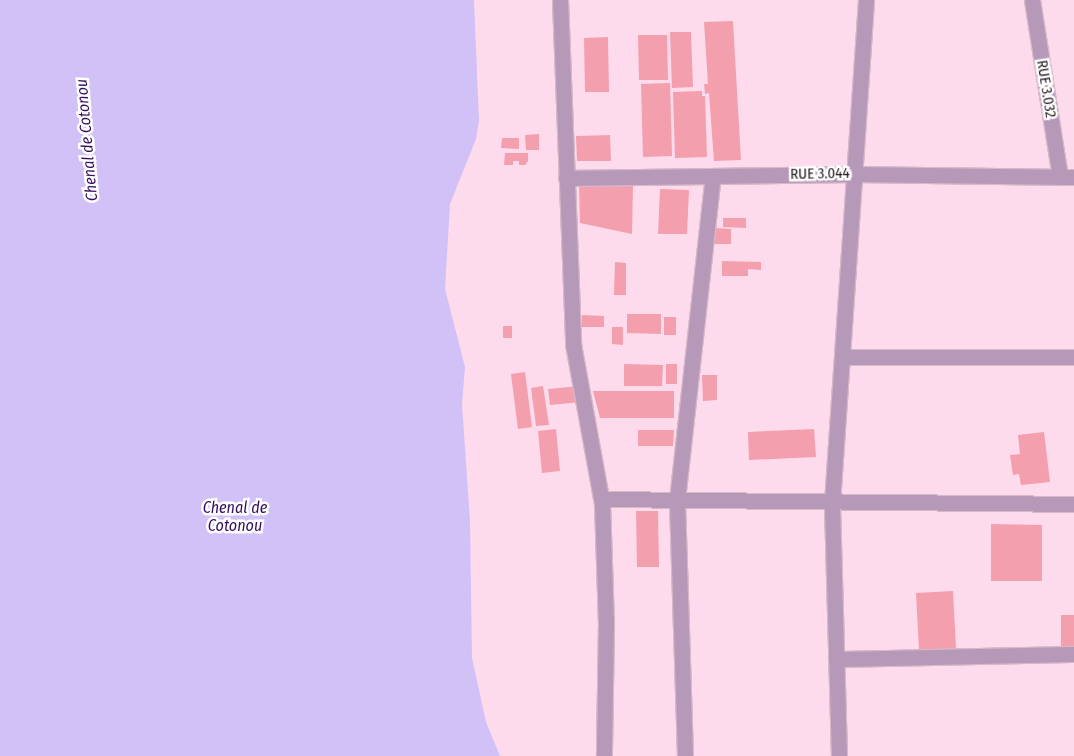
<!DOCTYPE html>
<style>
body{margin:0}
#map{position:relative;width:1074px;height:756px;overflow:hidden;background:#fddbec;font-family:"Fira Sans Condensed",sans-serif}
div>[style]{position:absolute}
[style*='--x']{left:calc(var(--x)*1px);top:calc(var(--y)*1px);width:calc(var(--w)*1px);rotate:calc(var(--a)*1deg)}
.water>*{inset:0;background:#d2c1f7}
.building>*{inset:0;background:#f49fad}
.roads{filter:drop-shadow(1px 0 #d6b8c7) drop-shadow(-1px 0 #d6b8c7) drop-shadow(0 1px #d6b8c7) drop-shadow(0 -1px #d6b8c7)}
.minor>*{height:15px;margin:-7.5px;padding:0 7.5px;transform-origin:7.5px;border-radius:7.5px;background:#b698b9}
span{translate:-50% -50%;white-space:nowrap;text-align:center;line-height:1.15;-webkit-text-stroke:5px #fff;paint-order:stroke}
.street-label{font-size:15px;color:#261a21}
.water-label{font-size:16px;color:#340f5c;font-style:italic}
</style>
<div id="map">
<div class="water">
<div style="clip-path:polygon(0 0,474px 0,479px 121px,476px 139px,450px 204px,445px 289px,465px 367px,462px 405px,470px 520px,472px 658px,486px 722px,500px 756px,0 756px)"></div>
</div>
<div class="building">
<div style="clip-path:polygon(733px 21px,741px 160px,714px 161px,709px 93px,705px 94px,704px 84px,708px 84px,704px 22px)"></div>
<div style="clip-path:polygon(670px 32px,691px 32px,693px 87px,672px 88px)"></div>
<div style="clip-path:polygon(638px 35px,667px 35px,668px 80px,639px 80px)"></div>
<div style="clip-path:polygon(608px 37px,609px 92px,585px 92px,584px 38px)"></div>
<div style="clip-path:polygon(670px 83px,672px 156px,643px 157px,641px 84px)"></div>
<div style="clip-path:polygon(702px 91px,702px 96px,705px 96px,707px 157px,675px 158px,673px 92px)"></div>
<div style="clip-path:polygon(539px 134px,539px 150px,526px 150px,525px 135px)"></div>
<div style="clip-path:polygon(610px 135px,611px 161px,577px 161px,576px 136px)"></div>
<div style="clip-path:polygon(502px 138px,519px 138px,519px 149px,501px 148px)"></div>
<div style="clip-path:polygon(505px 153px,528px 153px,528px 161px,525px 165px,519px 165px,519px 161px,513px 161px,513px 165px,504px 165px)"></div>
<div style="clip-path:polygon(579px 183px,633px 185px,632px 234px,580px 223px)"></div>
<div style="clip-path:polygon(660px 189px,689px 190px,687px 234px,658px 234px)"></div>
<div style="clip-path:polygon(723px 218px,746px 218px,746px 228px,723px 227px)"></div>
<div style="clip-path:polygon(714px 228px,731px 229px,731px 244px,714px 244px)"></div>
<div style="clip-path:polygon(722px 261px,761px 262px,761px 270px,748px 269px,748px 276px,722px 276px)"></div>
<div style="clip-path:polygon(615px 262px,626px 263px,626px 295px,614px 295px)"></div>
<div style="clip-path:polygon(627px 314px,661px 314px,661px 334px,627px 333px)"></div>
<div style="clip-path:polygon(582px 315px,604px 316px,604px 327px,582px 327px)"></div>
<div style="clip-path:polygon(664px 317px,676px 317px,676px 335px,664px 335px)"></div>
<div style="clip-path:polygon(503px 326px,512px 326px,512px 338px,503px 338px)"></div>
<div style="clip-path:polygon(612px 327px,623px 327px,623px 345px,612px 344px)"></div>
<div style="clip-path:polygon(624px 364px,663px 365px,662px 386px,624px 386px)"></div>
<div style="clip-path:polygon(666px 364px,677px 364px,677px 384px,666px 384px)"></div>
<div style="clip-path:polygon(525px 372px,532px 427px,518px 429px,511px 374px)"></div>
<div style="clip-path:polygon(702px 375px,717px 375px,717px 400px,703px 401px)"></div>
<div style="clip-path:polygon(543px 386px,549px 425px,536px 426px,531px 388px)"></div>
<div style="clip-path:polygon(580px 386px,581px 402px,550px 405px,548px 389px)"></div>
<div style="clip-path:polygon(593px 391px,674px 391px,674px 418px,600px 418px)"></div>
<div style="clip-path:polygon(556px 429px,560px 471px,542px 473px,538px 431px)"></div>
<div style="clip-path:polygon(814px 429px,816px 457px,749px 460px,748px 432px)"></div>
<div style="clip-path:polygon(638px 430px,674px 430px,673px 446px,638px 446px)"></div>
<div style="clip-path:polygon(1044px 432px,1050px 482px,1021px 485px,1019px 474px,1013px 475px,1010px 455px,1020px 454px,1018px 435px)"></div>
<div style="clip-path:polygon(636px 511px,658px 511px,659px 567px,637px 567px)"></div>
<div style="clip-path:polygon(991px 524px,1042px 525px,1042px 581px,991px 581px)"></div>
<div style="clip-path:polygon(953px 591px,956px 649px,919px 650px,916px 593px)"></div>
<div style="clip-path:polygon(1061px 615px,1074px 615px,1074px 646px,1061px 646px)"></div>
</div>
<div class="roads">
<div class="minor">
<div style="--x:560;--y:0;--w:344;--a:87.8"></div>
<div style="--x:573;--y:344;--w:162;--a:79.7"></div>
<div style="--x:602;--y:503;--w:120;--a:88.1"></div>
<div style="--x:606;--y:623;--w:133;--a:90.9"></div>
<div style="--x:1032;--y:0;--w:179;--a:81"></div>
<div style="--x:566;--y:178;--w:288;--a:-0.8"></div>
<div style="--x:854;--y:174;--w:220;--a:0.8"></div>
<div style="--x:842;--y:357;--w:232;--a:0"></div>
<div style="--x:602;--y:499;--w:472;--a:0.6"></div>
<div style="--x:836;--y:659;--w:238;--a:-1.2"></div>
<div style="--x:685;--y:756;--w:256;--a:-91.8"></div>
<div style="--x:677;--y:500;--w:326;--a:-83.7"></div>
<div style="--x:839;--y:756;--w:253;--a:-91.6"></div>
<div style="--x:832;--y:503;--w:504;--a:-86.13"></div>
</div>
</div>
<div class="street-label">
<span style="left:1046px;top:89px;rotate:81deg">RUE 3.032</span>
<span style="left:820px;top:174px;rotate:-1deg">RUE 3.044</span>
</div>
<div class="water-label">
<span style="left:87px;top:140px;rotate:-95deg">Chenal de Cotonou</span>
<span style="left:235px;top:517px">Chenal de<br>Cotonou</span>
</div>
</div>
